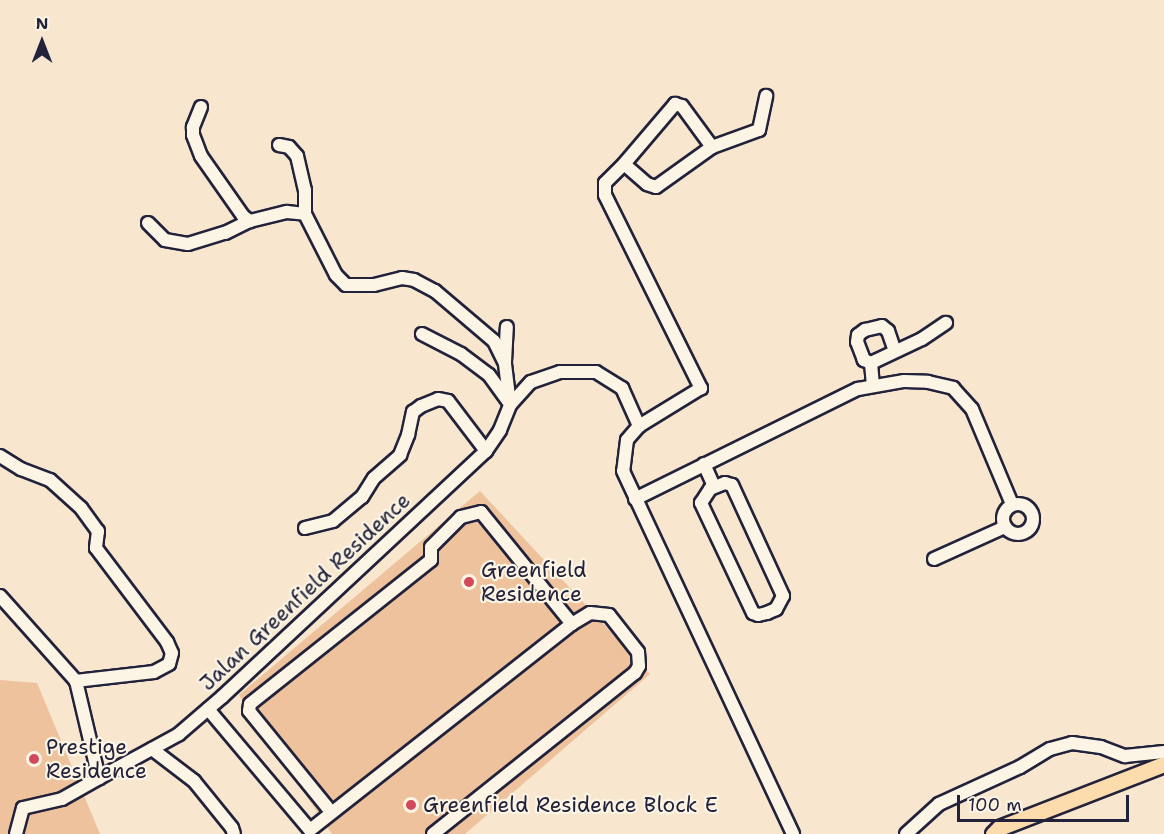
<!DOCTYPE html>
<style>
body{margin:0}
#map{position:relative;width:1164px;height:834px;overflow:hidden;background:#f8e6cf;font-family:"Shantell Sans",sans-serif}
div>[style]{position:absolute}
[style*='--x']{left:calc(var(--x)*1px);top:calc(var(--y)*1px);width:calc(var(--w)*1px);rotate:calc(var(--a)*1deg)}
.building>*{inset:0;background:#edc29c}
.roads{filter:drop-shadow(2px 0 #22223b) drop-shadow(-2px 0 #22223b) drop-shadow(0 2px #22223b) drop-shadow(0 -2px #22223b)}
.minor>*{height:12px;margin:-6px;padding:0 6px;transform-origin:6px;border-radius:6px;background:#fcf5e5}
.minor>.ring{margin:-6px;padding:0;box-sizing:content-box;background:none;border:12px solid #fcf5e5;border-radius:50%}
.major>*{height:15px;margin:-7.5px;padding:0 7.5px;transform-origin:7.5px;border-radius:7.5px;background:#fcdcac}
.dots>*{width:16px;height:16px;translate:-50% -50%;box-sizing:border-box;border:3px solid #fcf5e5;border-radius:50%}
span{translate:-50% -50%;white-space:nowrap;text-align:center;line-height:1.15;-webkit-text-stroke:4.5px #fcf5e5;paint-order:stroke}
.poi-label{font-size:21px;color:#22223b}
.left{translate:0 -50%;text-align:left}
.street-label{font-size:21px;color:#22223b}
.north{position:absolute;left:12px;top:12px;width:60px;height:60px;-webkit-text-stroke:4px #fcf5e5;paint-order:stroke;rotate:0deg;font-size:16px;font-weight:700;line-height:24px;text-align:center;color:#22223b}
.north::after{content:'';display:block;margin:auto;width:21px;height:27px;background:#22223b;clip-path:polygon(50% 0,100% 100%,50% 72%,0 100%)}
.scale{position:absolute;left:957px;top:795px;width:172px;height:27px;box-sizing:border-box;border:3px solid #22223b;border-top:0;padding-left:8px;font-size:18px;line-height:21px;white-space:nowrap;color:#22223b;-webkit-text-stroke:4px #fcf5e5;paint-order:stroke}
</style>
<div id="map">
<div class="building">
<i style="clip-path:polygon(480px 491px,650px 674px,465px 834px,332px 834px,239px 695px)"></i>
<i style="clip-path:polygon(0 680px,37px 683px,100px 834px,0 834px)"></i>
</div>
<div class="roads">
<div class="minor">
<i style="--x:675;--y:104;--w:7;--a:16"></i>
<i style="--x:682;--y:106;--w:51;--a:53.8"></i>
<i style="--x:712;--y:147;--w:69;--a:144.5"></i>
<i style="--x:656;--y:187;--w:9;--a:-162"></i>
<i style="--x:647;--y:184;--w:30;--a:-139"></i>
<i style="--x:624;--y:164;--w:79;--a:-49.6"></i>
<i style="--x:201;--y:107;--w:22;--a:112"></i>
<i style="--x:193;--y:127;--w:8;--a:90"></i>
<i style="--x:193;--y:135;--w:22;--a:69"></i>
<i style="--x:201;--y:156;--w:73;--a:55"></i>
<i style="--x:243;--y:216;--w:9;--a:36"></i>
<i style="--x:250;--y:221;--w:38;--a:-14"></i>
<i style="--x:287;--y:212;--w:18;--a:6"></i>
<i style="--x:279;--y:145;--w:10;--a:11"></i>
<i style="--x:289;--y:147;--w:12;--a:48"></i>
<i style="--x:297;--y:156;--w:35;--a:77"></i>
<i style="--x:305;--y:190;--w:24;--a:90"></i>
<i style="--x:305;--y:214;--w:68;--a:63.1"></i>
<i style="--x:336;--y:275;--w:14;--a:45"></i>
<i style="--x:346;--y:285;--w:28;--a:0"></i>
<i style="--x:374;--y:285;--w:29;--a:-14"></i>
<i style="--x:402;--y:278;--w:12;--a:9"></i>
<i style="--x:414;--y:280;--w:24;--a:28"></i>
<i style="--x:435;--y:291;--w:77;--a:40.3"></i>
<i style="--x:494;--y:341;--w:25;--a:64"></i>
<i style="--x:505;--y:364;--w:41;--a:83"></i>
<i style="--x:712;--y:147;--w:50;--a:-19.9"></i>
<i style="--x:759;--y:130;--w:35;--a:-78"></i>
<i style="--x:624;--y:164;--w:27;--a:135"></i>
<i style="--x:605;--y:183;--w:12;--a:90"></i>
<i style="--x:605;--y:195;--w:216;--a:63.6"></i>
<i style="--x:701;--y:388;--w:73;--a:148.5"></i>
<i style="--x:639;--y:426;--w:18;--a:131"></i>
<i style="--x:627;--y:440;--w:31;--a:97"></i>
<i style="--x:623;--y:471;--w:401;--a:64.9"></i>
<i style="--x:148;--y:223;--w:24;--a:45"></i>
<i style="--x:165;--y:240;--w:23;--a:10"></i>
<i style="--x:188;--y:244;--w:39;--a:-17"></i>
<i style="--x:225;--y:233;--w:28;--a:-26"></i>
<i style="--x:422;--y:334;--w:44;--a:27.1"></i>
<i style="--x:461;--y:354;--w:35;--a:37"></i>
<i style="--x:489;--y:375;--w:32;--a:54"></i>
<i style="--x:505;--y:362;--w:35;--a:-87"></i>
<i style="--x:871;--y:363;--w:8;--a:-157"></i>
<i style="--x:864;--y:360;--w:19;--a:-111"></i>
<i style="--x:857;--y:342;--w:7;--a:-82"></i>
<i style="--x:858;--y:335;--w:9;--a:-36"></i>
<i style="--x:865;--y:330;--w:17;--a:-13"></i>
<i style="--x:882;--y:326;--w:8;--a:40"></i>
<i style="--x:888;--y:331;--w:21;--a:71"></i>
<i style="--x:871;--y:363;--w:56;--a:-25.2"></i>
<i style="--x:922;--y:339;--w:29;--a:-34"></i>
<i style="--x:871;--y:363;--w:23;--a:85"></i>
<i style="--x:0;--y:456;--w:25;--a:32"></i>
<i style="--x:21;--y:469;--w:31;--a:21"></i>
<i style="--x:50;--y:480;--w:42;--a:42.1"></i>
<i style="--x:81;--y:508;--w:29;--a:54"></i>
<i style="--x:98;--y:531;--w:17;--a:97"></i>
<i style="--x:96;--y:548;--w:118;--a:52.9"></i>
<i style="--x:167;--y:642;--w:12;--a:66"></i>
<i style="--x:172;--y:653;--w:11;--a:105"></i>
<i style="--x:169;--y:664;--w:17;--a:152"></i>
<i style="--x:154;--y:672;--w:79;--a:173.4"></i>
<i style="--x:704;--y:464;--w:24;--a:66"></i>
<i style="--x:725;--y:483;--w:7;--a:16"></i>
<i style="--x:732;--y:485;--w:122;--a:65.3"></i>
<i style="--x:783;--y:596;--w:15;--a:118"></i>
<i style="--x:776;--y:609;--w:10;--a:156"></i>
<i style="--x:767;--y:613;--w:9;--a:167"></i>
<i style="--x:758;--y:615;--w:5;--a:-158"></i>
<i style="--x:753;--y:613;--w:122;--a:-115.3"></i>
<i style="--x:701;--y:503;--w:17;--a:-57"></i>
<i style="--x:710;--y:489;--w:16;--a:-22"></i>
<i style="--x:635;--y:499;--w:249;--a:-26.3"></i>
<i style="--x:858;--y:389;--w:47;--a:-9.9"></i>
<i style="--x:904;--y:381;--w:24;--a:2"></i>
<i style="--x:928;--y:382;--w:26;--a:13"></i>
<i style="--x:953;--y:388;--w:28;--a:48"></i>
<i style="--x:972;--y:409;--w:103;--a:67.2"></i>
<i class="ring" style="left:1003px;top:504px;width:18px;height:18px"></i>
<i style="--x:305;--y:528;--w:29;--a:-14"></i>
<i style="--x:333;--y:521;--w:38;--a:-40"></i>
<i style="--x:362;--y:497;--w:22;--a:-58"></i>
<i style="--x:374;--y:478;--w:35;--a:-41"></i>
<i style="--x:400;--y:455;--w:22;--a:-68"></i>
<i style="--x:408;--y:435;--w:24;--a:-78"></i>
<i style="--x:413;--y:412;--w:10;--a:-37"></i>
<i style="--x:421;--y:406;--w:18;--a:-22"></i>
<i style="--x:438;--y:399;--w:10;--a:11"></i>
<i style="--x:448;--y:401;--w:63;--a:52.8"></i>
<i style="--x:934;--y:559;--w:78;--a:-24.3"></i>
<i style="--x:0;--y:596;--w:114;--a:48.2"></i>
<i style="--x:76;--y:681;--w:100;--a:76.7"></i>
<i style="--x:208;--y:709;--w:158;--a:49.9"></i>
<i style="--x:310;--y:830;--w:333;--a:-38.2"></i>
<i style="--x:572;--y:624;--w:144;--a:-129.1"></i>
<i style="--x:481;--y:512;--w:21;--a:166"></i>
<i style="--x:461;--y:517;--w:42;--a:135"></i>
<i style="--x:431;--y:547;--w:13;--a:90"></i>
<i style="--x:431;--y:560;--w:231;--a:141.5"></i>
<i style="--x:250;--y:704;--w:7;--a:98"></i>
<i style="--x:249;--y:711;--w:130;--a:50.9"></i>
<i style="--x:152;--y:749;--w:53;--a:37.3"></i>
<i style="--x:194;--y:781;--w:60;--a:51"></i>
<i style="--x:232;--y:828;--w:6;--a:72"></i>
<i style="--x:16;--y:834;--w:27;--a:-75"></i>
<i style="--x:23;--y:808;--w:40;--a:-13"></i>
<i style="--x:62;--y:799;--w:63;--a:-29.4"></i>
<i style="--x:117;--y:768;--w:71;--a:-28.7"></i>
<i style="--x:179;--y:734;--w:57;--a:-40.7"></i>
<i style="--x:222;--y:697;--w:361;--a:-43"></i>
<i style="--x:486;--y:451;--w:25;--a:-56"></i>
<i style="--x:500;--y:430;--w:27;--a:-68"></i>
<i style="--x:510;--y:405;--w:31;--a:-48"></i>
<i style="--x:531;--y:382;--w:31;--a:-19"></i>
<i style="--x:560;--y:372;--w:36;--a:0"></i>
<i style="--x:596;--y:372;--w:31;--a:32"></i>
<i style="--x:622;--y:388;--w:42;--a:65.9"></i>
<i style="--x:433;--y:834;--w:258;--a:-38.6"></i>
<i style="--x:635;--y:673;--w:8;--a:-60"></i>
<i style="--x:639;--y:666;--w:14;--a:-94"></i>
<i style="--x:638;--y:652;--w:47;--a:-128.1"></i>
<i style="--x:609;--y:615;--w:19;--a:-174"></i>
<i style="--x:590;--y:613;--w:21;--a:149"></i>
<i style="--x:906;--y:834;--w:45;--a:-42.3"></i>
<i style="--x:939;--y:804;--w:89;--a:-24.6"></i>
<i style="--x:1020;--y:767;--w:35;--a:-31"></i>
<i style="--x:1050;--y:749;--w:23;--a:-15"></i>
<i style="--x:1072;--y:743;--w:29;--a:8"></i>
<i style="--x:1101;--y:747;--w:26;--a:21"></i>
<i style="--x:1125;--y:756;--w:39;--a:-6"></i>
</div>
<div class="major">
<i style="--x:993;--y:834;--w:8;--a:-45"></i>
<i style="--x:999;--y:828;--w:177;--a:-21.2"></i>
</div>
</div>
<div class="dots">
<i style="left:469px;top:582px;background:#d1495b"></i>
<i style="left:34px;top:759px;background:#d1495b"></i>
<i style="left:411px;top:805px;background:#d1495b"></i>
</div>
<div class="poi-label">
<span class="left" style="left:481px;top:582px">Greenfield<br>Residence</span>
<span class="left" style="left:46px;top:759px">Prestige<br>Residence</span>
<span class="left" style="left:423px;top:805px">Greenfield Residence Block E</span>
</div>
<div class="street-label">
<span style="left:305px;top:592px;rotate:-43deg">Jalan Greenfield Residence</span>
</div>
<div class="north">N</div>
<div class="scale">100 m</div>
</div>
